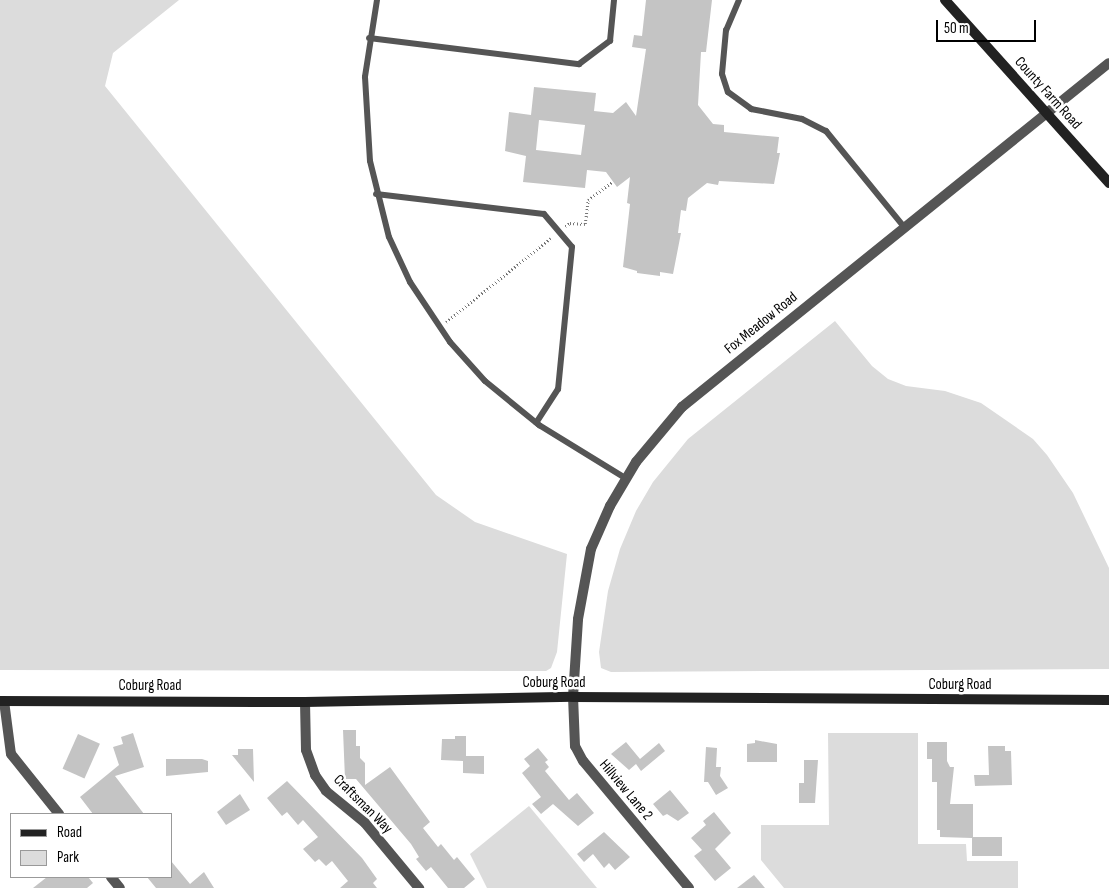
<!DOCTYPE html>
<style>
body{margin:0}
#map{position:relative;width:1109px;height:888px;overflow:hidden;background:#fff;font-family:"Sofia Sans Condensed",sans-serif}
div>[style]{position:absolute}
[style*='--x']{left:calc(var(--x)*1px);top:calc(var(--y)*1px);width:calc(var(--w)*1px);rotate:calc(var(--a)*1deg)}
.green>*{inset:0;background:#dcdcdc}
.building>*{inset:0;background:#c4c4c4;transform-origin:0 0}
.path>*{height:2.5px;margin-top:-1.25px;transform-origin:0;background:repeating-linear-gradient(90deg,#777 0 1px,transparent 0 3.5px)}
.lane>*{height:6px;margin:-3px;padding:0 3px;transform-origin:3px;border-radius:3px;background:#555}
.street>*{height:10px;margin:-5px;padding:0 5px;transform-origin:5px;border-radius:5px;background:#555}
.secondary>*{height:10px;margin:-5px;padding:0 5px;transform-origin:5px;border-radius:5px;background:#222}
span{translate:-50% -50%;white-space:nowrap;text-align:center;line-height:1.15;-webkit-text-stroke:5px #fff;paint-order:stroke}
.street-label{font-size:15px;color:#000}
.legend{position:absolute;left:10px;top:813px;width:162px;height:65px;box-sizing:border-box;background:#fff;border:1px solid #999;margin:0;padding:6px 9px;list-style:none;font-size:15px;color:#000}
.legend li{display:flex;align-items:center;gap:10px;height:25px}
.legend b{width:25px;border:1px solid #999}
.scale{position:absolute;left:936px;top:20px;width:100px;height:22px;box-sizing:border-box;border:2px solid #000;border-top:0;padding-left:6px;font-size:15px;line-height:18px;white-space:nowrap;color:#000;-webkit-text-stroke:4px #fff;paint-order:stroke}
</style>
<div id="map">
<div class="green">
<i style="clip-path:polygon(0 0,179px 0,113px 53px,105px 86px,436px 495px,475px 522px,567px 554px,557px 652px,551px 668px,546px 671px,0 670px)"></i>
<i style="clip-path:polygon(835px 321px,872px 366px,888px 379px,906px 386px,945px 391px,981px 403px,1033px 439px,1047px 455px,1073px 493px,1109px 568px,1109px 669px,611px 672px,601px 668px,599px 652px,608px 591px,620px 549px,636px 511px,653px 482px,688px 439px)"></i>
<i style="clip-path:polygon(828px 733px,918px 733px,918px 844px,966px 844px,967px 861px,1018px 861px,1018px 888px,784px 888px,761px 860px,761px 825px,829px 825px)"></i>
<i style="clip-path:polygon(529px 806px,597px 888px,487px 888px,470px 854px)"></i>
</div>
<div class="building">
<i style="clip-path:polygon(evenodd,646px 0,712px 0,706px 52px,701px 52px,698px 105px,713px 124px,724px 125px,724px 132px,779px 137px,777px 153px,780px 153px,774px 184px,719px 181px,718px 185px,707px 183px,688px 198px,686px 211px,681px 210px,678px 233px,681px 233px,673px 274px,660px 272px,660px 276px,637px 273px,637px 271px,623px 267px,630px 204px,627px 203px,630px 177px,617px 187px,606px 172px,587px 170px,585px 188px,523px 182px,526px 156px,505px 151px,509px 112px,531px 115px,534px 87px,596px 93px,594px 111px,613px 113px,626px 102px,636px 116px,646px 49px,632px 47px,634px 35px,642px 36px,646px 0,539px 120px,585px 125px,581px 155px,536px 150px,539px 120px)"></i>
<i style="clip-path:polygon(343px 730px,356px 730px,356px 746px,360px 746px,360px 758px,365px 763px,365px 785px,390px 767px,430px 822px,423px 828px,438px 847px,441px 844px,454px 860px,457px 857px,475px 879px,464px 888px,448px 888px,431px 867px,426px 871px,416px 859px,419px 857px,411px 844px,356px 779px,345px 779px)"></i>
<i style="clip-path:polygon(133px 733px,144px 767px,115px 776px,144px 814px,93px 814px,80px 797px,119px 765px,113px 747px,123px 744px,121px 737px)"></i>
<i style="left:78px;top:734px;width:24px;height:38px;rotate:24deg"></i>
<i style="clip-path:polygon(455px 736px,466px 736px,466px 756px,484px 756px,484px 774px,463px 773px,463px 761px,441px 760px,442px 739px,455px 739px)"></i>
<i style="clip-path:polygon(755px 740px,777px 744px,777px 762px,747px 762px,747px 744px,755px 743px)"></i>
<i style="clip-path:polygon(626px 742px,640px 759px,659px 743px,665px 751px,641px 771px,636px 764px,629px 770px,611px 754px)"></i>
<i style="clip-path:polygon(927px 742px,947px 742px,947px 761px,950px 767px,954px 767px,950px 804px,973px 804px,973px 837px,1002px 837px,1002px 856px,972px 856px,972px 838px,940px 837px,940px 830px,937px 830px,937px 782px,932px 782px,932px 759px,927px 759px)"></i>
<i style="clip-path:polygon(988px 746px,1005px 746px,1005px 751px,1011px 751px,1012px 785px,975px 786px,974px 775px,989px 775px)"></i>
<i style="clip-path:polygon(706px 747px,717px 748px,716px 767px,721px 767px,720px 776px,728px 788px,716px 795px,708px 782px,704px 782px)"></i>
<i style="clip-path:polygon(538px 748px,548px 760px,545px 762px,549px 767px,545px 771px,569px 800px,577px 793px,594px 813px,578px 826px,553px 804px,541px 814px,532px 804px,541px 797px,522px 773px,530px 766px,524px 759px)"></i>
<i style="clip-path:polygon(238px 749px,253px 749px,254px 782px,232px 755px,238px 755px)"></i>
<i style="clip-path:polygon(166px 759px,202px 759px,208px 761px,208px 772px,166px 776px)"></i>
<i style="clip-path:polygon(804px 760px,818px 760px,815px 803px,799px 803px,799px 783px,804px 783px)"></i>
<i style="clip-path:polygon(287px 781px,362px 858px,377px 879px,373px 883px,377px 888px,340px 888px,348px 881px,332px 861px,326px 866px,319px 859px,315px 862px,303px 849px,318px 837px,303px 820px,298px 825px,287px 812px,282px 816px,267px 798px)"></i>
<i style="clip-path:polygon(670px 790px,689px 813px,678px 821px,667px 814px,663px 816px,653px 804px)"></i>
<i style="clip-path:polygon(240px 794px,250px 810px,226px 825px,217px 812px)"></i>
<i style="clip-path:polygon(714px 812px,731px 833px,715px 849px,731px 868px,715px 881px,694px 856px,702px 850px,691px 838px,706px 825px,703px 821px)"></i>
<i style="clip-path:polygon(604px 832px,630px 857px,615px 870px,609px 863px,604px 868px,593px 854px,584px 862px,577px 854px)"></i>
<i style="clip-path:polygon(171px 861px,190px 884px,204px 872px,214px 888px,156px 888px,147px 877px,171px 877px)"></i>
<i style="clip-path:polygon(754px 875px,765px 888px,737px 888px)"></i>
<i style="clip-path:polygon(47px 877px,88px 877px,93px 883px,87px 888px,33px 888px)"></i>
</div>
<div class="path">
<i style="--x:565;--y:226;--w:6;--a:-31"></i>
<i style="--x:570;--y:223;--w:15;--a:4"></i>
<i style="--x:585;--y:224;--w:24;--a:-83"></i>
<i style="--x:588;--y:200;--w:31;--a:-37"></i>
<i style="--x:446;--y:322;--w:134;--a:-38.7"></i>
</div>
<div class="lane">
<i style="--x:377;--y:0;--w:78;--a:98.9"></i>
<i style="--x:365;--y:77;--w:84;--a:86.6"></i>
<i style="--x:370;--y:161;--w:78;--a:76"></i>
<i style="--x:389;--y:237;--w:50;--a:65"></i>
<i style="--x:410;--y:282;--w:72;--a:56.3"></i>
<i style="--x:450;--y:342;--w:52;--a:48.1"></i>
<i style="--x:485;--y:381;--w:70;--a:39.2"></i>
<i style="--x:539;--y:425;--w:101;--a:31.6"></i>
<i style="--x:739;--y:0;--w:33;--a:113"></i>
<i style="--x:726;--y:30;--w:44;--a:95.2"></i>
<i style="--x:722;--y:74;--w:19;--a:72"></i>
<i style="--x:728;--y:92;--w:29;--a:36"></i>
<i style="--x:751;--y:109;--w:52;--a:11.1"></i>
<i style="--x:802;--y:119;--w:27;--a:27"></i>
<i style="--x:826;--y:131;--w:124;--a:50.9"></i>
<i style="--x:369;--y:38;--w:212;--a:7.1"></i>
<i style="--x:579;--y:64;--w:39;--a:-37"></i>
<i style="--x:610;--y:41;--w:41;--a:-84.4"></i>
<i style="--x:376;--y:194;--w:169;--a:6.8"></i>
<i style="--x:544;--y:214;--w:43;--a:49.7"></i>
<i style="--x:572;--y:247;--w:143;--a:95.6"></i>
<i style="--x:558;--y:389;--w:40;--a:122.9"></i>
</div>
<div class="street">
<i style="--x:4;--y:701;--w:53;--a:82.5"></i>
<i style="--x:11;--y:754;--w:77;--a:51.3"></i>
<i style="--x:305;--y:702;--w:48;--a:88.8"></i>
<i style="--x:306;--y:750;--w:27;--a:70"></i>
<i style="--x:315;--y:775;--w:19;--a:55"></i>
<i style="--x:326;--y:791;--w:50;--a:39.4"></i>
<i style="--x:365;--y:823;--w:85;--a:50.3"></i>
<i style="--x:111;--y:877;--w:14;--a:51"></i>
<i style="--x:689;--y:888;--w:165;--a:-129.8"></i>
<i style="--x:583;--y:761;--w:17;--a:-118"></i>
<i style="--x:575;--y:746;--w:49;--a:-92.3"></i>
<i style="--x:573;--y:697;--w:78;--a:-86.3"></i>
<i style="--x:578;--y:619;--w:71;--a:-79.5"></i>
<i style="--x:591;--y:549;--w:47;--a:-66.2"></i>
<i style="--x:610;--y:506;--w:51;--a:-59.4"></i>
<i style="--x:636;--y:462;--w:72;--a:-50.1"></i>
<i style="--x:682;--y:407;--w:548;--a:-38.86"></i>
</div>
<div class="secondary">
<i style="--x:945;--y:0;--w:246;--a:48.1"></i>
<i style="--x:0;--y:701;--w:305;--a:0.2"></i>
<i style="--x:305;--y:702;--w:268;--a:-1.1"></i>
<i style="--x:573;--y:697;--w:536;--a:0.32"></i>
</div>
<div class="street-label">
<span style="left:1048px;top:93px;rotate:48deg">County Farm Road</span>
<span style="left:761px;top:323px;rotate:-39deg">Fox Meadow Road</span>
<span style="left:554px;top:683px">Coburg Road</span>
<span style="left:960px;top:685px">Coburg Road</span>
<span style="left:150px;top:686px">Coburg Road</span>
<span style="left:626px;top:790px;rotate:50deg">Hillview Lane 2</span>
<span style="left:363px;top:804px;rotate:45deg">Craftsman Way</span>
</div>
<ul class="legend">
<li><b style="height:6px;background:#222"></b>Road</li>
<li><b style="height:14px;background:#dcdcdc"></b>Park</li>
</ul>
<div class="scale">50 m</div>
</div>
